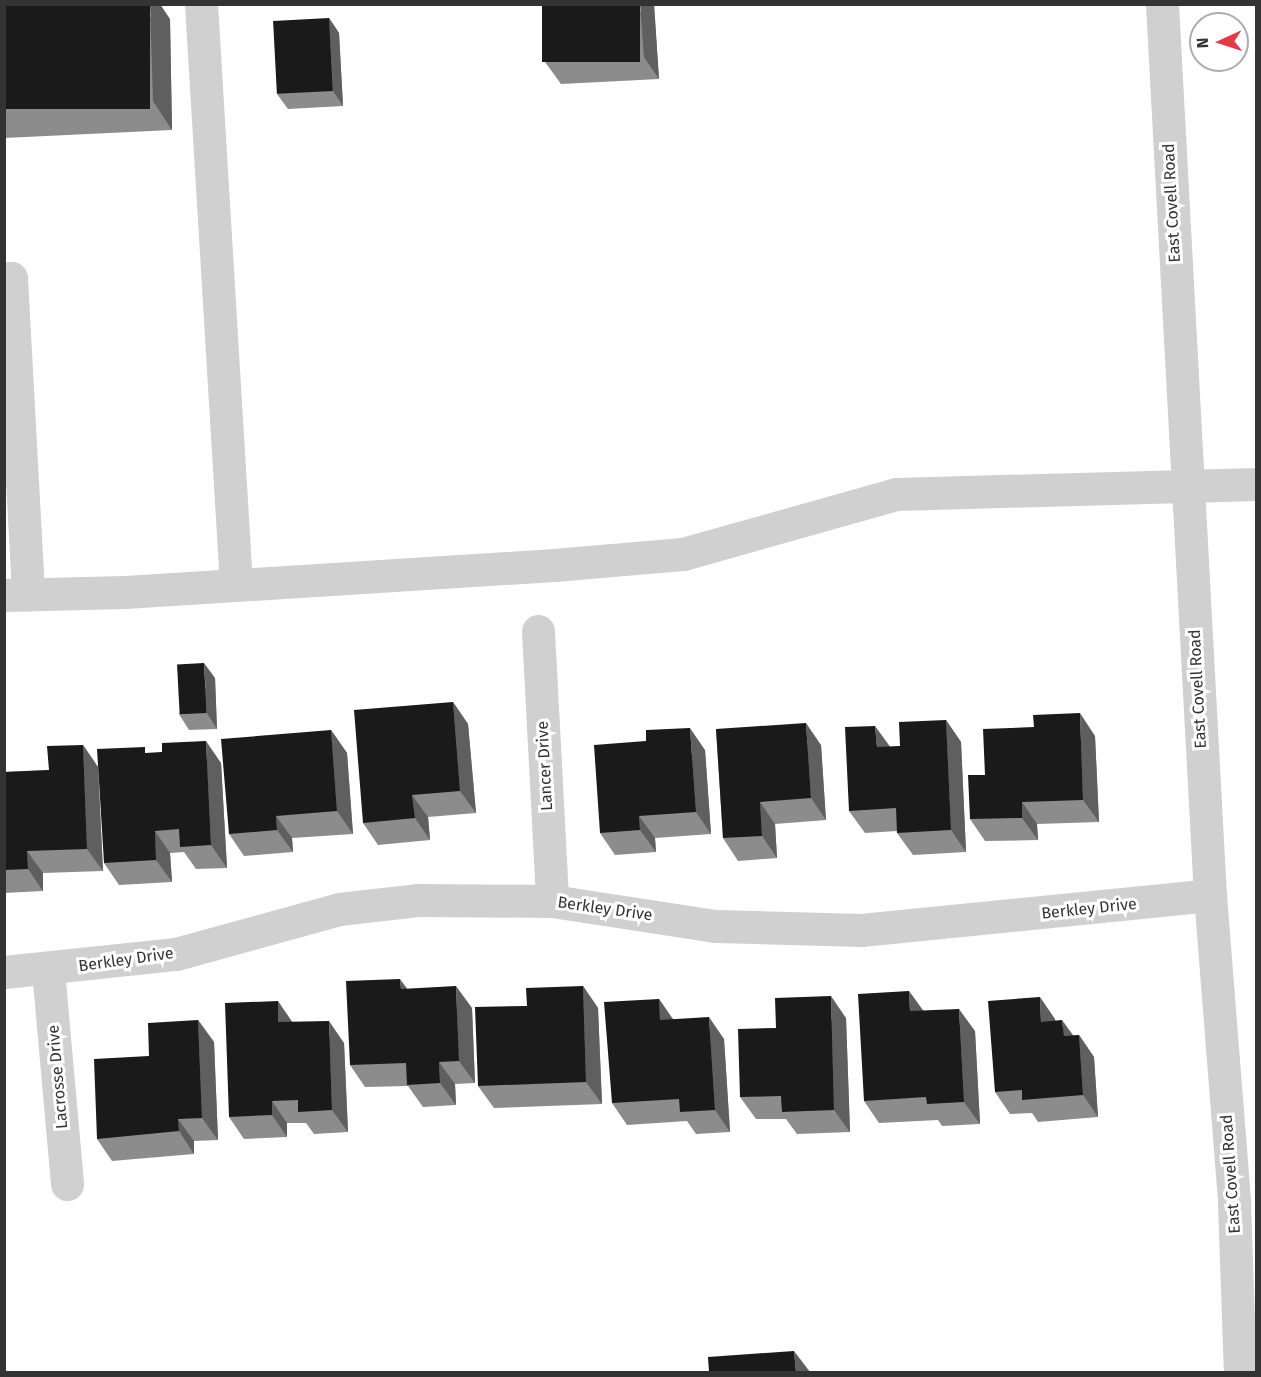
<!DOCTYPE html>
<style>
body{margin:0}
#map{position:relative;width:1261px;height:1377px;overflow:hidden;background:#fff;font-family:"Fira Sans",sans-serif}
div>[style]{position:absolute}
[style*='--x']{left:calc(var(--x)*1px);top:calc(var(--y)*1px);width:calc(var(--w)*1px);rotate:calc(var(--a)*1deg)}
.minor>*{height:33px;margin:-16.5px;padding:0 16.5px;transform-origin:16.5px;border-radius:16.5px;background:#d0d0d0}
.wall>*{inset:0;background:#8c8c8c}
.shaded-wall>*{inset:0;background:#5f5f5f}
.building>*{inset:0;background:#1a1a1a;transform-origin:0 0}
span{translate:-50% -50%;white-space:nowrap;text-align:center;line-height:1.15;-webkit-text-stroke:6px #fff;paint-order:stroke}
.street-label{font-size:16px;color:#333}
.frame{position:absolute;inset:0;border:6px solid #333;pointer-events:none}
.north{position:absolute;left:1189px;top:12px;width:60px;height:60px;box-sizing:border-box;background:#fff;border:2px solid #adadad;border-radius:50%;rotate:267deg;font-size:16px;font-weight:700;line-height:24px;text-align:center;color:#333}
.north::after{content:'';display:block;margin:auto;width:21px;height:27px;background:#e63946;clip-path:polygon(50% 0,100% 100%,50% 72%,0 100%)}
</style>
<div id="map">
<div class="minor">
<i style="--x:201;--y:4;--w:581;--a:86.55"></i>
<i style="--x:1162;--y:4;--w:892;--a:86.92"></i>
<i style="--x:1210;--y:895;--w:309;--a:85.5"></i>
<i style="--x:1234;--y:1203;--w:169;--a:88"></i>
<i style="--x:4;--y:279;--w:7;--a:-8"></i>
<i style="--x:11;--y:278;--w:317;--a:86.9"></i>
<i style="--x:4;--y:595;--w:121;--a:-1.4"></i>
<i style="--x:125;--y:592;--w:430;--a:-3.6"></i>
<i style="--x:554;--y:565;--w:129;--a:-4.9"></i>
<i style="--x:683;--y:554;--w:221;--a:-15.7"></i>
<i style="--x:896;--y:494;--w:360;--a:-1.6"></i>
<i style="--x:538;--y:631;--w:270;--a:87"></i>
<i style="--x:48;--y:970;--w:215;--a:84.9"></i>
<i style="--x:4;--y:972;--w:173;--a:-6"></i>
<i style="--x:176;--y:954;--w:169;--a:-15.4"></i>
<i style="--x:339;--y:909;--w:81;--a:-6.4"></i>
<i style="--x:419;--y:900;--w:133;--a:0.4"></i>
<i style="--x:552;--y:901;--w:165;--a:8.7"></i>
<i style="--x:715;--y:926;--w:146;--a:1.6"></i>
<i style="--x:861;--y:930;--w:351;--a:-5.7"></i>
</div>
<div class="wall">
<i style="clip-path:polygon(4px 4px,170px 19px,172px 130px,4px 138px)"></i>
<i style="clip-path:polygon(654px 4px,659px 79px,561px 84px,545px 62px)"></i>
<i style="clip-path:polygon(329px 18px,339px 33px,343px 106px,288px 109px,277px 94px)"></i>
<i style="clip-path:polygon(215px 678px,217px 729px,189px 730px,179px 714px)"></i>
<i style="clip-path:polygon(453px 702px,468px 724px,476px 813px,428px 817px,430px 840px,378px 845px,363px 823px)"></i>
<i style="clip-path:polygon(946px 720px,961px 742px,966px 852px,913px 855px,897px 833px,897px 831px,865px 833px,849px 811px,890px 747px,900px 746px)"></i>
<i style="clip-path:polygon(716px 729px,821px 745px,826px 820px,775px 824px,777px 858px,738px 861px,723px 838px)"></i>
<i style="clip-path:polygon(331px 730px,347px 753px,353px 834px,292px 838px,293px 852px,244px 856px,229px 834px)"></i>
<i style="clip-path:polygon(1095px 736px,1099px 822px,1037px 824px,1038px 840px,985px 841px,970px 819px,985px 775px)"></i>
<i style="clip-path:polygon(83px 745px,98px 767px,103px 871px,43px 873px,43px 891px,4px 893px,4px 772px,49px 770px)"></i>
<i style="clip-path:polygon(705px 750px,711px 834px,655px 838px,656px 852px,615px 855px,600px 833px)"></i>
<i style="clip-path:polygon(149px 753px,221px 763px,227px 868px,196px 869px,184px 852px,170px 853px,172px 882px,119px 885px,104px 863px)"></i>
<i style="clip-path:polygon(583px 986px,598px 1008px,602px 1104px,494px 1108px,478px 1086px,527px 1006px)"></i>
<i style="clip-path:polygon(659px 999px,673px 1019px,724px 1039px,730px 1132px,696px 1134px,687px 1121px,627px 1125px,612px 1103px)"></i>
<i style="clip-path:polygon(472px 1008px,475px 1083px,455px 1084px,456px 1105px,423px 1107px,408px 1086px,365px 1087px,350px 1065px)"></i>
<i style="clip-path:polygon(923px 1011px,975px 1031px,980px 1124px,942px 1126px,938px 1120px,879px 1123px,864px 1101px)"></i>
<i style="clip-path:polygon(846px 1018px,850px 1132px,797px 1134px,786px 1119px,756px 1119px,740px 1097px,776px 1028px)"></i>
<i style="clip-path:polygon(1055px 1019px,1055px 1020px,1073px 1036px,1079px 1035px,1094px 1057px,1098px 1117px,1038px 1122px,1032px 1113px,1010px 1114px,995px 1092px)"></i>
<i style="clip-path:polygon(198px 1020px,214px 1042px,218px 1140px,194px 1141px,194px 1154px,112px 1161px,97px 1139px,149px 1056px)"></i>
<i style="clip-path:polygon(292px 1022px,344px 1043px,348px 1132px,314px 1134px,306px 1123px,287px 1123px,287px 1137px,244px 1139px,229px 1117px)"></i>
</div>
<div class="shaded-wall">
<i style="clip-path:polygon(150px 4px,160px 4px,170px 19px,172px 130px,153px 101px)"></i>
<i style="clip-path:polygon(640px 4px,654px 4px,659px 79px,644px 57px)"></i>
<i style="clip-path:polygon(329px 18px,339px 33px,343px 106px,333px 91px)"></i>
<i style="clip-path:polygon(204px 663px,215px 678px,217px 729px,207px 713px)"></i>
<i style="clip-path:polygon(453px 702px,468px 724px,476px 813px,460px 791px)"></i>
<i style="clip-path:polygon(1080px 713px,1095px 736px,1099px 822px,1083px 800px)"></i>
<i style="clip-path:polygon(946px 720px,961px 742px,966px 852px,951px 830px)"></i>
<i style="clip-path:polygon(806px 723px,821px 745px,826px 820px,811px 798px)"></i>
<i style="clip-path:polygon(875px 726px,891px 748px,877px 747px)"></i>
<i style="clip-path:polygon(690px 728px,705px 750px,711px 834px,696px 812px)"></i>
<i style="clip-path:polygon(331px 730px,347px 753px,353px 834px,337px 811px)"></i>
<i style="clip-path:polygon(206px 741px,221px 763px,227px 868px,211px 845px)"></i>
<i style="clip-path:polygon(83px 745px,98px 767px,103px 871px,87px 849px)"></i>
<i style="clip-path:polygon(412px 795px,428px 817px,430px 840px,415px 818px)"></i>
<i style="clip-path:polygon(760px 802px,775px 824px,777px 858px,762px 836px)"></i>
<i style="clip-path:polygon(1022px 802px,1037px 824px,1038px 840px,1022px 818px)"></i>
<i style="clip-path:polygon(276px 816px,292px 838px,293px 852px,277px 830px)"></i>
<i style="clip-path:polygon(639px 816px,655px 838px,656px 852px,640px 830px)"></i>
<i style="clip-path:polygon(155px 831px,170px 853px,172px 882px,156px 860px)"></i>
<i style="clip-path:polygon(27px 851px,43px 873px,43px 891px,28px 869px)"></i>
<i style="clip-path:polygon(400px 979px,416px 1001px,401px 989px)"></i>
<i style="clip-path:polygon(456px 986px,472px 1008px,475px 1083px,459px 1061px)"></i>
<i style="clip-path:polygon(583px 986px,598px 1008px,602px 1104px,586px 1082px)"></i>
<i style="clip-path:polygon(909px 991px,925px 1013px,910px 1011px)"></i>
<i style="clip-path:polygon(831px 996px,846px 1018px,850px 1132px,834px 1110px)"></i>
<i style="clip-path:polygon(1040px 997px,1055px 1019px,1057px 1044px,1041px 1022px)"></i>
<i style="clip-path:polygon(659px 999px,674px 1021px,660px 1020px)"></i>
<i style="clip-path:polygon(278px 1001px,293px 1023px,278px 1022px)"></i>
<i style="clip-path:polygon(959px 1009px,975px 1031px,980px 1124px,964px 1102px)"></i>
<i style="clip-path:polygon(709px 1017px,724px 1039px,730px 1132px,715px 1110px)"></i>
<i style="clip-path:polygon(198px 1020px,214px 1042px,218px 1140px,202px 1118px)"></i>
<i style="clip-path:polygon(1062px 1020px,1078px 1042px,1064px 1036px)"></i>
<i style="clip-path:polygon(329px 1021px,344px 1043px,348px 1132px,332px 1110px)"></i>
<i style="clip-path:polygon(1079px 1035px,1094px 1057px,1098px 1117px,1083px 1095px)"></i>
<i style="clip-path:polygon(439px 1062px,455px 1084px,456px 1105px,440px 1083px)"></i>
<i style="clip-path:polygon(272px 1101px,287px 1123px,287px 1137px,272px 1115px)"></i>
<i style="clip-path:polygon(178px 1119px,194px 1141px,194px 1154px,179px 1131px)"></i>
<i style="clip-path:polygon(794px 1351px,810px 1372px,796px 1372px)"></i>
</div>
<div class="building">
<i style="left:4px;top:4px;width:146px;height:105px"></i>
<i style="left:542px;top:4px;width:98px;height:58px"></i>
<i style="left:329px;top:18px;width:73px;height:56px;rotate:87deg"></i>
<i style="left:204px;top:663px;width:50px;height:27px;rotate:87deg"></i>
<i style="clip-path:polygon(453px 702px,460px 791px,412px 795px,415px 818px,363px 823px,354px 710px)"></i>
<i style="clip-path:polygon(1080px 713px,1083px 800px,1022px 802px,1022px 818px,970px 819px,968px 775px,985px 775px,983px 729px,1034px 727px,1033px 715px)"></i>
<i style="clip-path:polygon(946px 720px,951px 830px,897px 833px,896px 808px,849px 811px,845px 727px,875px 726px,877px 747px,900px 746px,899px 722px)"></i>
<i style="clip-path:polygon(806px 723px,811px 798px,760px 802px,762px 836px,723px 838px,716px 729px)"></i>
<i style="clip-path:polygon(690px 728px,696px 812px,639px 816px,640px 830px,600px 833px,594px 745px,646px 741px,646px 730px)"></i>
<i style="clip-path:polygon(331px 730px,337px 811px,276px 816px,277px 830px,229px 834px,221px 739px)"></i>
<i style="clip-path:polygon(206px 741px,211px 845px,180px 847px,179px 829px,155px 831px,156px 860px,104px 863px,97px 749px,145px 747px,145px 753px,162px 752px,162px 743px)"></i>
<i style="clip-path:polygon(83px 745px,87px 849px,27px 851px,28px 869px,4px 870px,4px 772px,49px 770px,47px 746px)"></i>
<i style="clip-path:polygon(400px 979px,401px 989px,456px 986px,459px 1061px,439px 1062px,440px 1083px,407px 1085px,406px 1063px,350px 1065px,346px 981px)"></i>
<i style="clip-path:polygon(583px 986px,586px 1082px,478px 1086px,475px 1007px,527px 1006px,526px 988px)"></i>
<i style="clip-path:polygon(909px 991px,910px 1011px,959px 1009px,964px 1102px,927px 1104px,926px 1097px,864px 1101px,858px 994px)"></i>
<i style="clip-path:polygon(831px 996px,834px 1110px,782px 1112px,781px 1096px,740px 1097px,738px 1029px,776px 1028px,775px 998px)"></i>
<i style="clip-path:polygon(1040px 997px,1041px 1022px,1062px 1020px,1064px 1036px,1079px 1035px,1083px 1095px,1022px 1100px,1022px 1090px,995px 1092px,988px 1001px)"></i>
<i style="clip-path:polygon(659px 999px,660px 1020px,709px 1017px,715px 1110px,680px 1112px,679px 1099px,612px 1103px,604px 1002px)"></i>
<i style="clip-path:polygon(278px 1001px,278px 1022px,329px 1021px,332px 1110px,298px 1112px,298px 1100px,272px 1101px,272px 1115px,229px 1117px,225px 1003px)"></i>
<i style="clip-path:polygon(198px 1020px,202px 1118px,178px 1119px,179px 1131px,97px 1139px,94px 1059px,149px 1056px,148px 1023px)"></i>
<i style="clip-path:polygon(794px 1351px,796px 1372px,709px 1372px,708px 1357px)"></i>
</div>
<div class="street-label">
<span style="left:1172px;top:203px;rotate:-93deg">East Covell Road</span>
<span style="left:1198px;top:689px;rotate:-93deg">East Covell Road</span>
<span style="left:545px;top:766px;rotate:-93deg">Lancer Drive</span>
<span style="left:605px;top:909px;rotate:8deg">Berkley Drive</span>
<span style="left:1089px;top:909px;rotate:-6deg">Berkley Drive</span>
<span style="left:126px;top:960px;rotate:-8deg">Berkley Drive</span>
<span style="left:58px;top:1077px;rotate:-95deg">Lacrosse Drive</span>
<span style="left:1231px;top:1174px;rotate:-94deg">East Covell Road</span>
</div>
<div class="frame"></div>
<div class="north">N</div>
</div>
